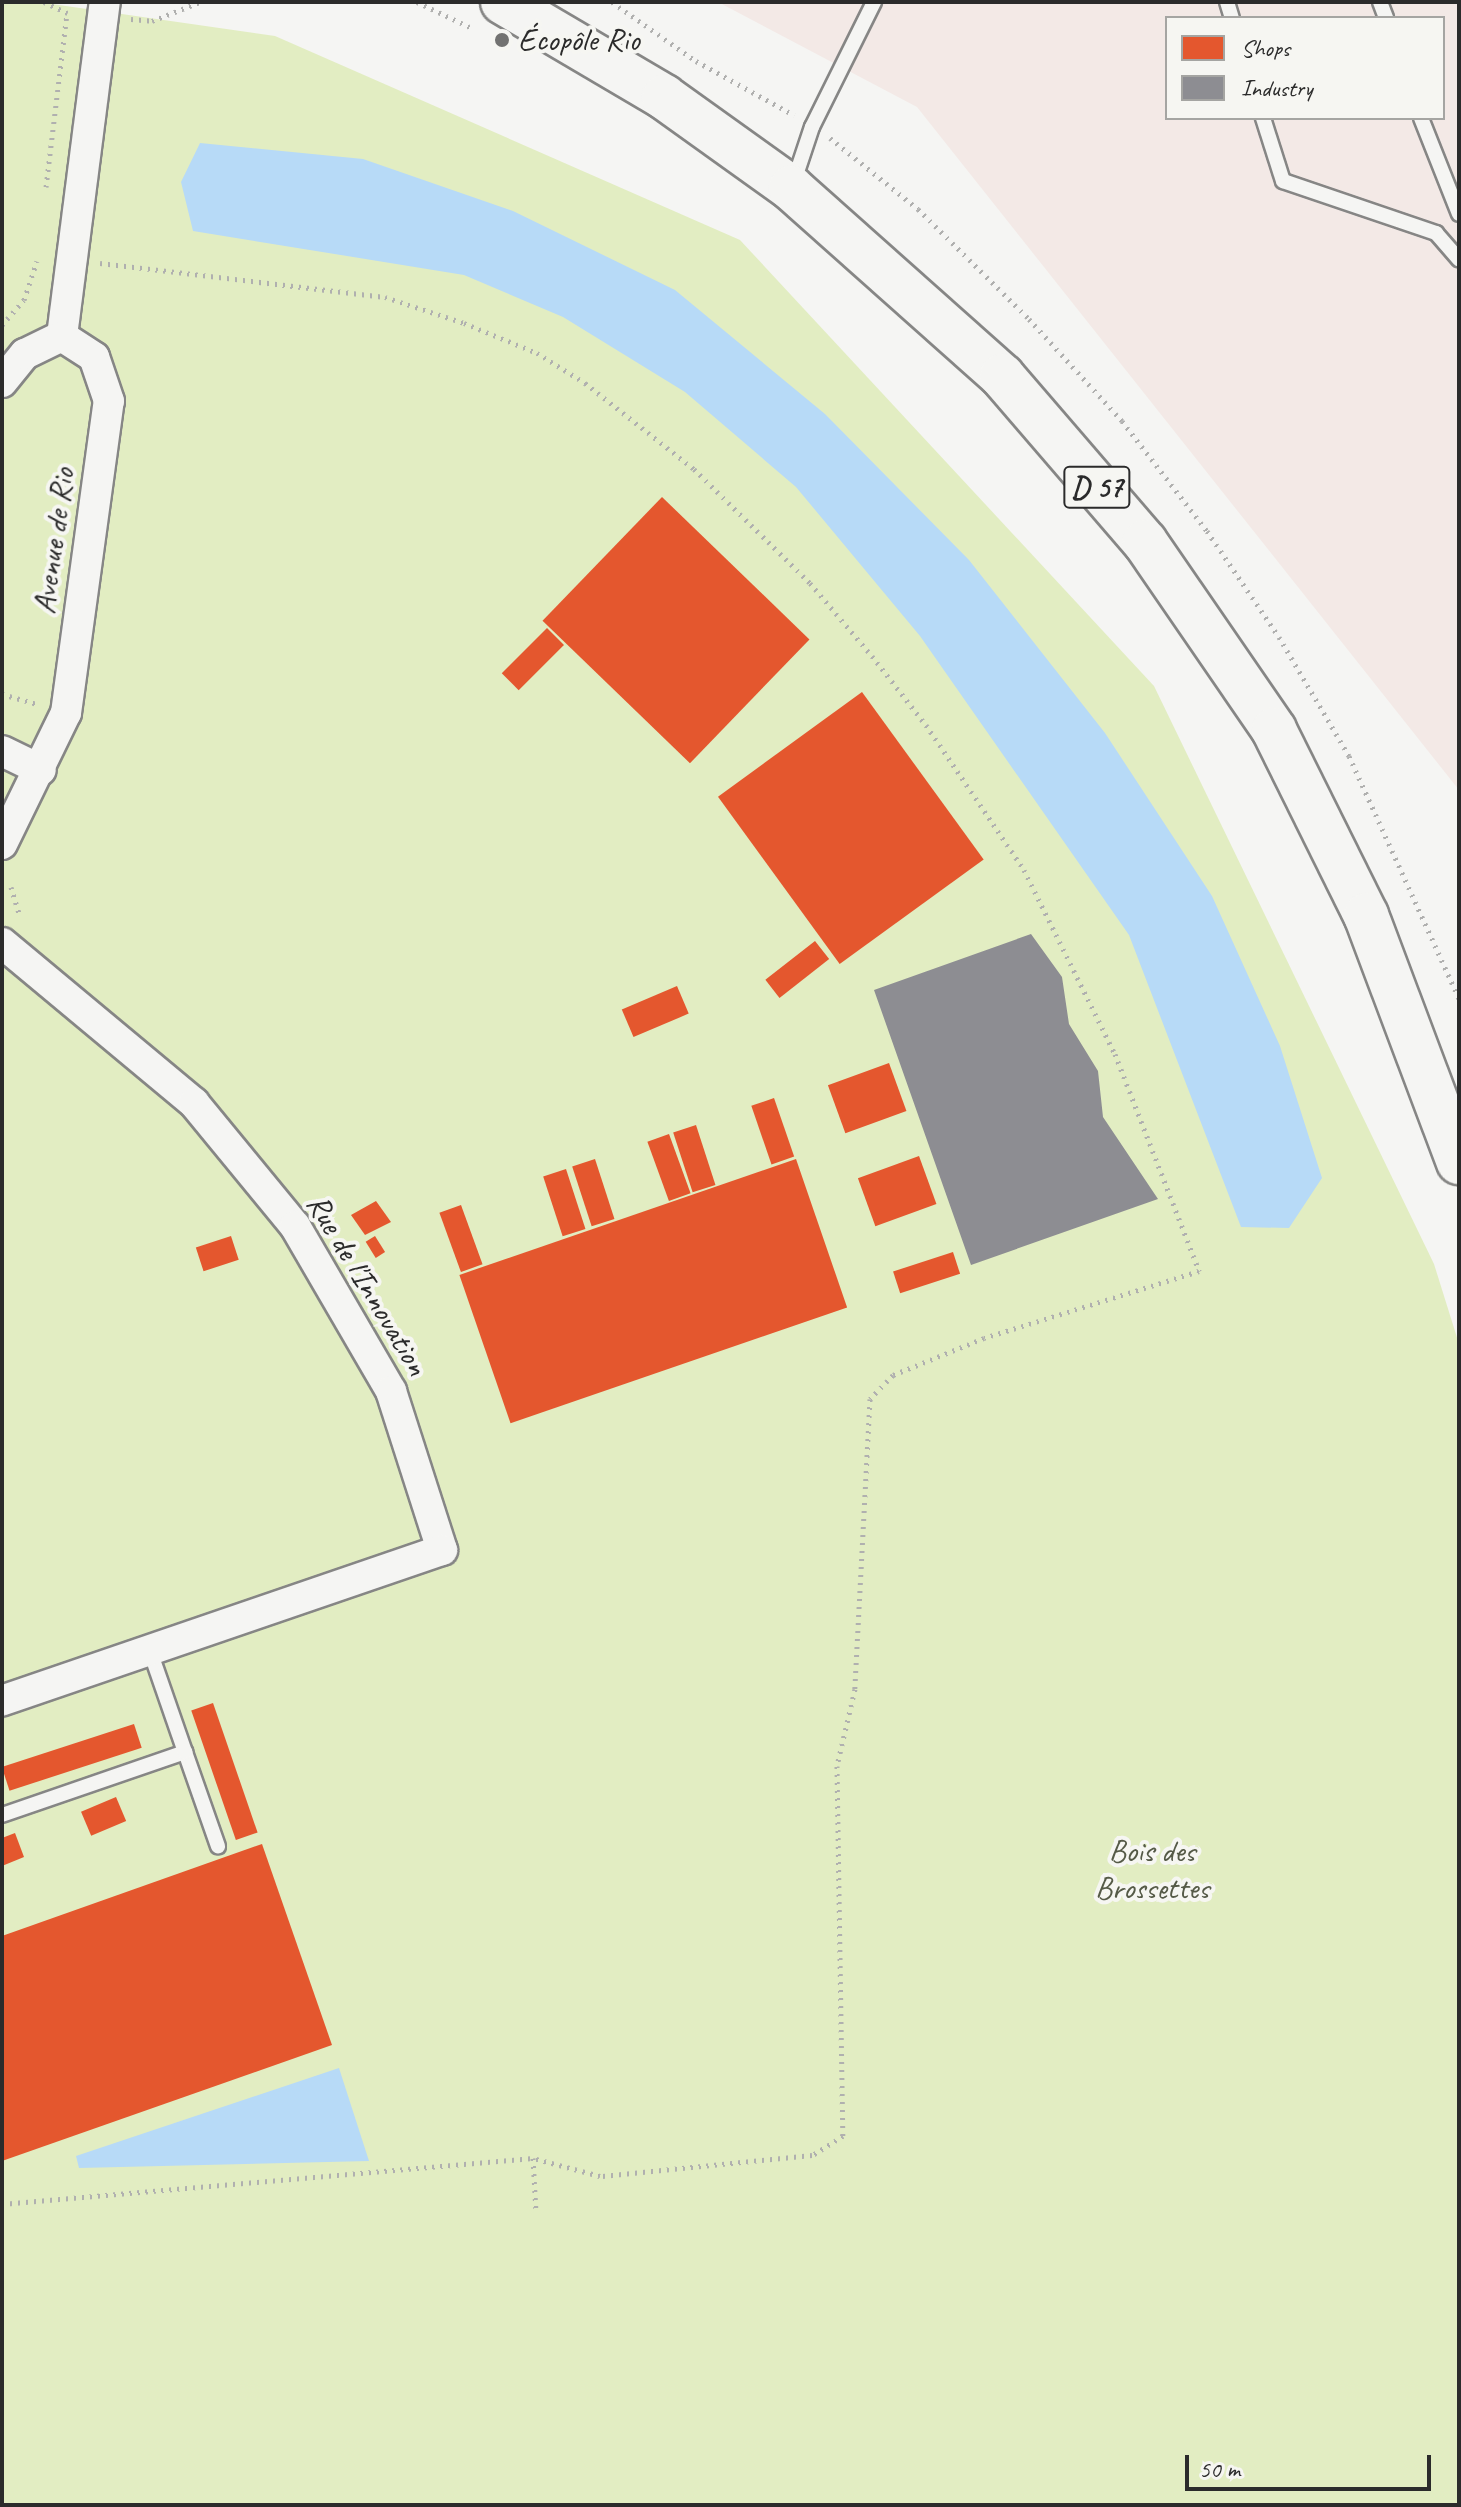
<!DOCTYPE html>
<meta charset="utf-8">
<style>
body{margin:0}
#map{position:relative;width:1461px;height:2507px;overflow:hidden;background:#f5f5f3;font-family:Caveat,sans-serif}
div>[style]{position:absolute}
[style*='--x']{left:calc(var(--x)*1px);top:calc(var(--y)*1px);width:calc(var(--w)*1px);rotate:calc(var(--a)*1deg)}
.built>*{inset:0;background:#f3e9e6}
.green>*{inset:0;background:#e2edc2}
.water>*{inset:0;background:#b7daf7}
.shops>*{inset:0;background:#e4572e;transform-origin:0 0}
.industry>*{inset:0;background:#8d8d92}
.path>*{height:5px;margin-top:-2.5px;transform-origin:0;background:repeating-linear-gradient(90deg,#b0b0af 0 2px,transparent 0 8px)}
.roads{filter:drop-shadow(2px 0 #868685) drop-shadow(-2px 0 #868685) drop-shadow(0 2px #868685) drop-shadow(0 -2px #868685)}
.lane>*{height:14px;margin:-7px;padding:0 7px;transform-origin:7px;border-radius:7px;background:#f5f5f3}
.street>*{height:30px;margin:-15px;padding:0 15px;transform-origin:15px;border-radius:15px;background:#f5f5f3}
.primary>*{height:44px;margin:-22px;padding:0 22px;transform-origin:22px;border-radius:22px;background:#f5f5f3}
.dots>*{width:22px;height:22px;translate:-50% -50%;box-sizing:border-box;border:4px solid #f6f6f2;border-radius:50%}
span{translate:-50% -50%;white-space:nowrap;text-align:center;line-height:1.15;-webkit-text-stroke:8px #f6f6f2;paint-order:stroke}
.shield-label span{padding:2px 6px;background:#f6f6f2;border:2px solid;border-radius:6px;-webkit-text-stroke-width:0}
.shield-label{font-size:30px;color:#2b2b2b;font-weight:700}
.poi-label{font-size:32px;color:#2b2b2b}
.left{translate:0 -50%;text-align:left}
.street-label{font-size:32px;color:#2b2b2b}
.park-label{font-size:32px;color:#555a47}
.frame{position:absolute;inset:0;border:4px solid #2b2b2b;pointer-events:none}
.legend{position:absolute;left:1165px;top:16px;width:280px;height:104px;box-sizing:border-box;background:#f6f6f2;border:2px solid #a5a5a2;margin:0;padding:10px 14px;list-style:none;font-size:24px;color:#2b2b2b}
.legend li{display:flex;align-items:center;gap:16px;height:40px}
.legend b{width:40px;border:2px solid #a5a5a2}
.scale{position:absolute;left:1185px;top:2455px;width:246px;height:36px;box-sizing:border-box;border:4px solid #2b2b2b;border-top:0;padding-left:10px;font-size:24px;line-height:28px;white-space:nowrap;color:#2b2b2b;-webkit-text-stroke:6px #f6f6f2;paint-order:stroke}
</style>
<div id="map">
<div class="built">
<i style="clip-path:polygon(evenodd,718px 2px,1459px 2px,1459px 790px,917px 107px,718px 2px,1167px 18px,1443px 18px,1443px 118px,1167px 118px,1167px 18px)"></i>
</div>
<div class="green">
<i style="clip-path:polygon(2px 2px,38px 2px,275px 36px,740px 240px,1154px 686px,1434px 1264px,1459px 1344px,1459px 2505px,2px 2505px)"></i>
</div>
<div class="water">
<i style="clip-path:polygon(200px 143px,363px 159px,513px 211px,675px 290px,825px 414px,969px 560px,1105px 733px,1212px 896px,1280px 1046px,1322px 1178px,1289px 1228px,1241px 1227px,1129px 935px,920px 636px,796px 487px,685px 392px,563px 317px,464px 275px,193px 231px,181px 182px)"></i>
<i style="clip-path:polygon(339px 2068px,369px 2161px,79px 2168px,76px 2156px)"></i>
</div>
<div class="shops">
<i style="left:662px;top:497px;width:205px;height:172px;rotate:44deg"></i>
<i style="left:547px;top:628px;width:24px;height:64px;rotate:45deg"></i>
<i style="left:862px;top:692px;width:207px;height:178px;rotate:54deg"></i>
<i style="left:815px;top:941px;width:23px;height:63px;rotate:52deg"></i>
<i style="left:677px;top:986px;width:30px;height:60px;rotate:67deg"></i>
<i style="left:889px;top:1063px;width:51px;height:65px;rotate:70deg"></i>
<i style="left:774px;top:1098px;width:62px;height:24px;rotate:71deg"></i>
<i style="left:696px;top:1125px;width:63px;height:24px;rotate:72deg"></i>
<i style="left:669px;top:1134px;width:63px;height:23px;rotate:70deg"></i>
<i style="left:919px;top:1156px;width:51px;height:65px;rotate:70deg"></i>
<i style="left:595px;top:1159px;width:63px;height:24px;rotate:72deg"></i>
<i style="left:796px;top:1159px;width:157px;height:356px;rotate:71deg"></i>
<i style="left:566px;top:1169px;width:63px;height:24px;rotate:72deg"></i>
<i style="clip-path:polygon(376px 1201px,391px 1222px,365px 1235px,351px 1215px)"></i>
<i style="left:461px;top:1205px;width:63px;height:23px;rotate:70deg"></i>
<i style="left:231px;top:1236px;width:25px;height:37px;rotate:72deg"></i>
<i style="left:375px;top:1236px;width:19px;height:11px;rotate:58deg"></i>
<i style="left:953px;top:1252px;width:23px;height:63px;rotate:72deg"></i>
<i style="left:213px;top:1703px;width:137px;height:23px;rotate:71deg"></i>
<i style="left:134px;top:1724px;width:25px;height:139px;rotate:72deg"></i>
<i style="left:116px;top:1797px;width:26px;height:38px;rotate:67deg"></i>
<i style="clip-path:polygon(15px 1833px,24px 1857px,2px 1866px,2px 1838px)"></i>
<i style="clip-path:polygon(262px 1844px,332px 2045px,2px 2161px,2px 1936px)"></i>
</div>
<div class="industry">
<i style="clip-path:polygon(1031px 934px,1062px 977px,1069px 1024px,1098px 1071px,1103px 1117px,1158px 1199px,971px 1265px,874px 990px)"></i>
</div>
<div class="path">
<i style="--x:44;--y:2;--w:26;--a:25"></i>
<i style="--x:417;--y:2;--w:63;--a:25.3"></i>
<i style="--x:612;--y:2;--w:103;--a:35.1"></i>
<i style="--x:696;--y:61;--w:112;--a:28.9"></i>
<i style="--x:131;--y:19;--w:21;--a:5"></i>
<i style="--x:152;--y:21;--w:52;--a:-21.6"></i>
<i style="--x:830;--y:138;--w:113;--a:38.9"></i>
<i style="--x:918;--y:209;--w:156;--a:44.7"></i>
<i style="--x:1029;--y:319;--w:138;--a:47.6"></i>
<i style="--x:1122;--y:421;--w:139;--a:52.3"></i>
<i style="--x:1207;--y:531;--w:128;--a:55.8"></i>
<i style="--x:1279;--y:637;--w:138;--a:59.5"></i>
<i style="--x:1349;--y:756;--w:267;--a:65.6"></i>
<i style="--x:46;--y:187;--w:175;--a:-83.1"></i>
<i style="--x:100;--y:263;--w:287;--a:6.8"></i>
<i style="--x:385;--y:297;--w:83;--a:18.2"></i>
<i style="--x:464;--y:323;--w:79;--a:22.3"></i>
<i style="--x:537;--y:353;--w:57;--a:32"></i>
<i style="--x:585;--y:383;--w:139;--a:38.3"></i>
<i style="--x:694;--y:469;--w:163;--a:44.5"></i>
<i style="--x:810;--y:583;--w:96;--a:49.7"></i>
<i style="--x:872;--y:656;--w:88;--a:52"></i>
<i style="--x:926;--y:725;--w:175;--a:55.9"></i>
<i style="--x:1024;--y:870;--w:205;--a:63.7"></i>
<i style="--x:1115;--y:1054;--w:233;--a:68.8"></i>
<i style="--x:1199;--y:1271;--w:225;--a:162.7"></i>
<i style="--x:984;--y:1338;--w:98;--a:157.9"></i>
<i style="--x:893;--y:1375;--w:33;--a:134"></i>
<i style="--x:870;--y:1399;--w:290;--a:93"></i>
<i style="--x:855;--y:1689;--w:79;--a:103.2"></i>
<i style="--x:837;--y:1766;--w:370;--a:89.1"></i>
<i style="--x:843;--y:2136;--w:36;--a:148"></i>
<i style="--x:812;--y:2155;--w:213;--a:174.3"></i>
<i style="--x:600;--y:2176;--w:69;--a:-165"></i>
<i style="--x:2;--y:325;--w:33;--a:-49"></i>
<i style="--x:24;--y:300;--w:41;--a:-71.6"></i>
<i style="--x:2;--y:694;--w:35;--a:16"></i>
<i style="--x:11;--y:887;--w:30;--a:73"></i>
<i style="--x:2;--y:2204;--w:533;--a:-4.95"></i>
<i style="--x:533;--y:2158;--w:53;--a:86.8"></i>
</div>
<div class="roads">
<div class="lane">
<i style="--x:1227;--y:2;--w:17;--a:73"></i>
<i style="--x:1380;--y:2;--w:17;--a:69"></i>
<i style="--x:1263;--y:118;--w:66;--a:72.4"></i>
<i style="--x:1283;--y:181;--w:162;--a:18.8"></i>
<i style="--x:1436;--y:233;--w:35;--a:49"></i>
<i style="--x:1421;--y:118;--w:103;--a:68.4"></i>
<i style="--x:793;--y:184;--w:60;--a:-71.6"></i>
<i style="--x:812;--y:127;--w:140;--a:-63.6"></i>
<i style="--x:185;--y:1752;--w:100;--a:70.7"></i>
<i style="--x:2;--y:1815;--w:194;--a:-19"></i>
<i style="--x:185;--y:1752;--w:107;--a:-109.1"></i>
</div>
<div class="street">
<i style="--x:62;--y:336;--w:337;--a:-82.7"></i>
<i style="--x:2;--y:382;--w:36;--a:-51"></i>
<i style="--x:25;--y:354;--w:41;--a:-25.9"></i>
<i style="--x:2;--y:751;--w:43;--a:26"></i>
<i style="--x:2;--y:844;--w:146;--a:-64"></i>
<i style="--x:66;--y:713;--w:315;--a:-82.2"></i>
<i style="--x:109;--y:401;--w:46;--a:-108.8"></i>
<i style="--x:94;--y:357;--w:38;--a:-147"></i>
<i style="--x:2;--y:943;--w:250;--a:39.8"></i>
<i style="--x:194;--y:1103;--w:159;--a:50.6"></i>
<i style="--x:295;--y:1226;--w:191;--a:59.8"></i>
<i style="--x:391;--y:1391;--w:167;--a:72.2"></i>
<i style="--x:442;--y:1550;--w:465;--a:161.1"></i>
</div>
<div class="primary">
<i style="--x:503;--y:2;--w:187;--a:30.5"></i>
<i style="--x:664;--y:97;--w:156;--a:35.6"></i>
<i style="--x:791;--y:188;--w:283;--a:41.7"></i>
<i style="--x:1002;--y:376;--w:219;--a:49.3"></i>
<i style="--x:1145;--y:542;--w:228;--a:55.5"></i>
<i style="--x:1274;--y:730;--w:207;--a:63.6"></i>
<i style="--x:1366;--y:915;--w:264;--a:69.4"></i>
</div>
</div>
<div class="dots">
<i style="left:502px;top:40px;background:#727271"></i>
</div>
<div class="shield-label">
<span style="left:1097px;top:487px">D 57</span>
</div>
<div class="poi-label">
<span class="left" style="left:518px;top:40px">Écopôle Rio</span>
</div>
<div class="street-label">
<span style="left:54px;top:541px;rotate:-82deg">Avenue de Rio</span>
<span style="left:367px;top:1285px;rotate:59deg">Rue de l'Innovation</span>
</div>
<div class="park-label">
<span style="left:1152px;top:1870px">Bois des<br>Brossettes</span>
</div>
<div class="frame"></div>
<ul class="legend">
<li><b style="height:22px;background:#e4572e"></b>Shops</li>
<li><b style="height:22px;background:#8d8d92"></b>Industry</li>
</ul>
<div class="scale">50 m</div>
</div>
